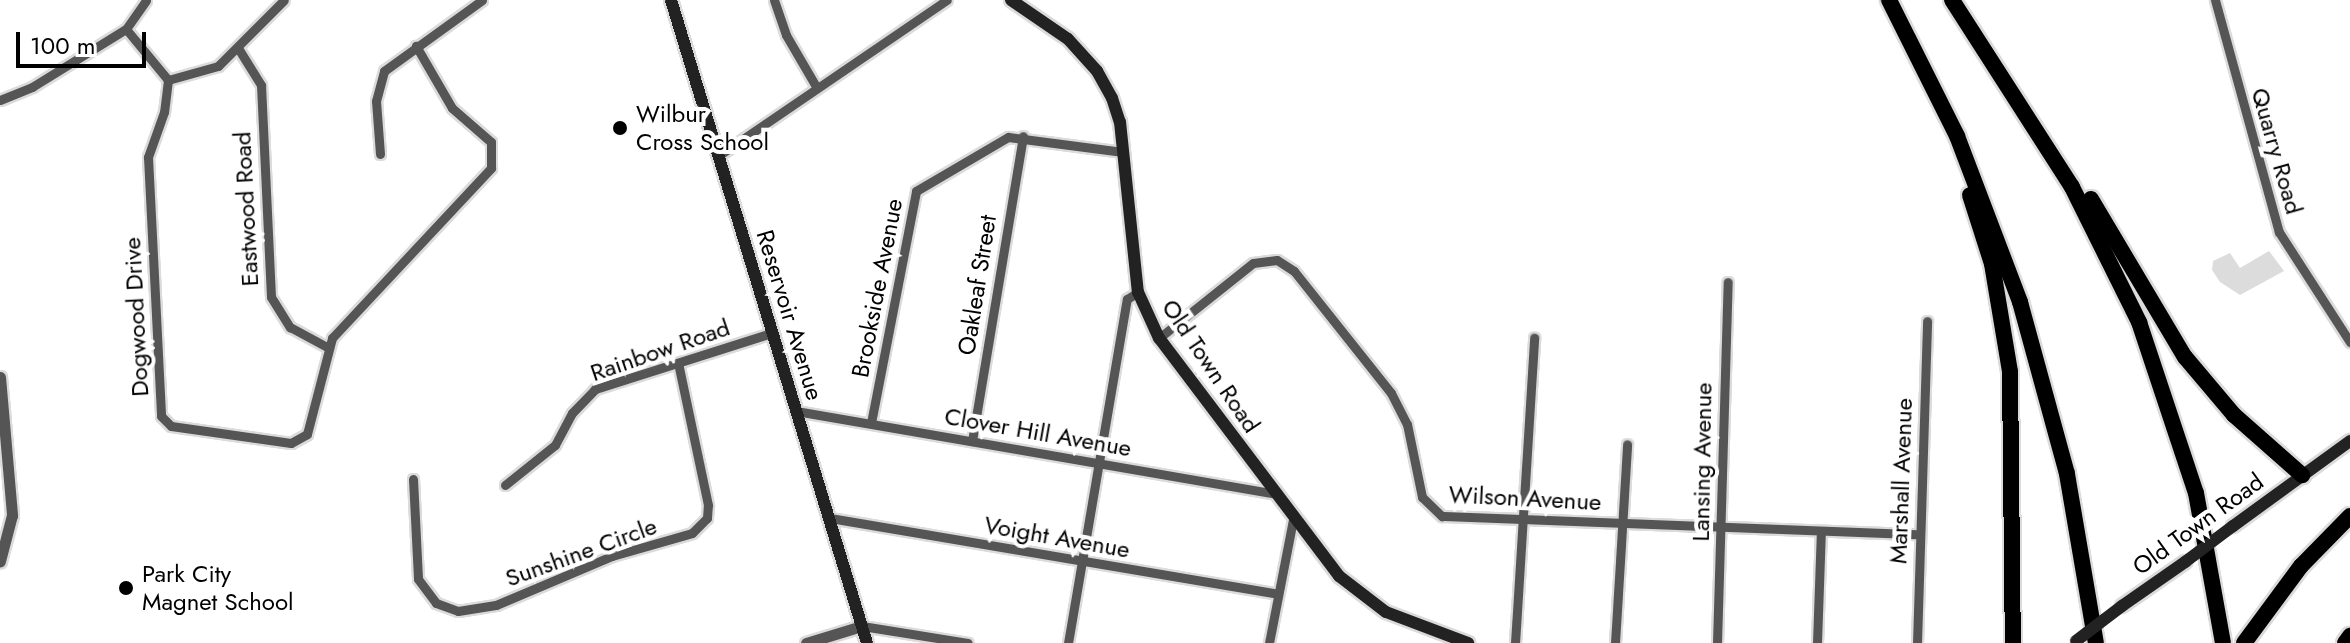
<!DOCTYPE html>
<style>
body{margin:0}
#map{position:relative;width:2350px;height:643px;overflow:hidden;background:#fff;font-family:Jost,sans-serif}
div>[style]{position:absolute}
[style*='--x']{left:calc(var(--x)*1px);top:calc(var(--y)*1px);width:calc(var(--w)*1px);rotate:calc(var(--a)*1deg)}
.green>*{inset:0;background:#dcdcdc}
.roads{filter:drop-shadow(2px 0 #dbdbdb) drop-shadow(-2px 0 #dbdbdb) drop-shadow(0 2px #dbdbdb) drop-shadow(0 -2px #dbdbdb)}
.minor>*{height:9px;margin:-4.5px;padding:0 4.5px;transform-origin:4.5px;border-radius:4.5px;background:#555}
.tertiary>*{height:11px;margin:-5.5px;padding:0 5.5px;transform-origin:5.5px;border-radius:5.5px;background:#555}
.secondary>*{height:12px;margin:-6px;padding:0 6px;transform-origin:6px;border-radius:6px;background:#222}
.motorway>*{height:16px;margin:-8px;padding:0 8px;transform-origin:8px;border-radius:8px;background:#000}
.secondary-bridge>*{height:12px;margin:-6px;padding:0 6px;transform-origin:6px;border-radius:6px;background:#222}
.dots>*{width:22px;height:22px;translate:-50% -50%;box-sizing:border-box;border:4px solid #fff;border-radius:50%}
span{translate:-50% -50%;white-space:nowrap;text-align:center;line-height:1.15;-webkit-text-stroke:8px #fff;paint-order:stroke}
.poi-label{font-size:24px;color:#000}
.left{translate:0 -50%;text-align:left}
.street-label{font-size:24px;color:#000}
.scale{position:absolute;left:16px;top:32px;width:130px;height:36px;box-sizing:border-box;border:4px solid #000;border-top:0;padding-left:10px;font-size:24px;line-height:28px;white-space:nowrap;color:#000;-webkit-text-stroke:6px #fff;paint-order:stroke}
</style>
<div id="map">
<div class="green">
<i style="clip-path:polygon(2269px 251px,2284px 271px,2240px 295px,2220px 282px,2212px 270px,2213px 261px,2230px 253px,2240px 268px)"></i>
</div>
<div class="roads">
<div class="minor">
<i style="--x:774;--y:0;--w:37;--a:71"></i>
<i style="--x:786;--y:35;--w:61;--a:59.7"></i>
<i style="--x:2215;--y:0;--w:241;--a:74.6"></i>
<i style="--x:2279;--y:232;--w:131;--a:57.2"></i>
<i style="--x:126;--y:29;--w:66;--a:50.5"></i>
<i style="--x:168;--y:80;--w:32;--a:97"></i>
<i style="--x:164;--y:112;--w:48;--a:109.6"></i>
<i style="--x:148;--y:157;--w:259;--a:87.1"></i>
<i style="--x:161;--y:416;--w:14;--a:45"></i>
<i style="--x:171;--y:426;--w:121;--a:8.1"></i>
<i style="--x:291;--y:443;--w:18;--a:-29"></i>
<i style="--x:307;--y:434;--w:99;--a:-75.4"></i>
<i style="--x:332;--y:338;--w:233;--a:-46.9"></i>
<i style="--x:491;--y:168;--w:26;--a:-90"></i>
<i style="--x:491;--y:142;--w:52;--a:-138.9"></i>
<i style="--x:452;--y:108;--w:72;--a:-120.1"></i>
<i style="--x:238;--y:48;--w:44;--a:58.1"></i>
<i style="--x:261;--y:85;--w:212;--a:87.3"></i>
<i style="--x:271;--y:297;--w:36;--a:58"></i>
<i style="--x:290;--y:327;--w:42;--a:28.4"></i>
<i style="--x:168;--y:80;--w:52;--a:-15.6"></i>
<i style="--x:218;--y:66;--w:93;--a:-45"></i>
<i style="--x:0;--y:100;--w:35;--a:-22"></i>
<i style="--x:32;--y:87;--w:110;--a:-31.7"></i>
<i style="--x:126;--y:29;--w:35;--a:-55"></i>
<i style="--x:380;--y:154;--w:53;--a:-94.3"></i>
<i style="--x:376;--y:101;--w:31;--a:-75"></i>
<i style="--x:384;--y:71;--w:121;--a:-35.9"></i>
<i style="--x:718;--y:156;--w:277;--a:-34.3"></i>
<i style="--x:1159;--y:338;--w:120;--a:-38.6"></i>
<i style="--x:1253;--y:263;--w:24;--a:-7"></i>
<i style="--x:1277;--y:260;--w:20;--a:33"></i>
<i style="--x:1294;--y:271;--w:156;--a:51.5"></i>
<i style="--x:1391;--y:393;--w:35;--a:63"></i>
<i style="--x:1407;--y:424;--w:75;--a:78.4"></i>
<i style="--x:1422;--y:497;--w:28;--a:44"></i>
<i style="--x:1442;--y:516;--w:477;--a:2.2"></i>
<i style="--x:796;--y:411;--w:484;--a:9.8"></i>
<i style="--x:871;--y:423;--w:236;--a:-79"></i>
<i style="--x:916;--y:191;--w:107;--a:-30.4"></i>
<i style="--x:1008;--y:137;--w:116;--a:7.4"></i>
<i style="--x:972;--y:441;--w:309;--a:-80.5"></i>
<i style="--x:413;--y:479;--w:100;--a:87.1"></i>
<i style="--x:418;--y:579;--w:30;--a:53"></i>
<i style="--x:436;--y:603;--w:23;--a:20"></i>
<i style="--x:458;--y:611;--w:38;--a:-9"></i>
<i style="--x:496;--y:605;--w:126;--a:-22.9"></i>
<i style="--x:612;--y:556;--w:83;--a:-16"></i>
<i style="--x:692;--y:533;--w:21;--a:-45"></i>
<i style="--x:707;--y:518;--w:13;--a:-86"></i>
<i style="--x:708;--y:505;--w:145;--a:-101.9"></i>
<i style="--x:505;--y:485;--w:64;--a:-38.7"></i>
<i style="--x:555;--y:445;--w:36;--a:-62"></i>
<i style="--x:572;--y:413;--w:33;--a:-46"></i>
<i style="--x:595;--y:389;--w:186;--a:-17.6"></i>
<i style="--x:830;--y:518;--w:454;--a:9.6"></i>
<i style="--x:862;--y:626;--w:107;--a:9.1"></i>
<i style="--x:1068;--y:643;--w:349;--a:-80.3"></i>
<i style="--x:1127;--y:299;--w:13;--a:-32"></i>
<i style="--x:1269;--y:643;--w:125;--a:-79"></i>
<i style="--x:1515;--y:643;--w:306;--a:-86.4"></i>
<i style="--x:1615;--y:643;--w:199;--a:-86.5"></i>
<i style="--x:1717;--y:643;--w:361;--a:-88.3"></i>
<i style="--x:1817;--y:643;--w:112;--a:-88"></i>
<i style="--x:1917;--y:643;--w:322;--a:-88.2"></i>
</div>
<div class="tertiary">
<i style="--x:0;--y:377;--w:139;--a:85"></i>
<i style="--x:12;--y:515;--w:48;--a:104.6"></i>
<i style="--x:806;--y:643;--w:59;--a:-16.9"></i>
</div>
<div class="secondary">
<i style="--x:671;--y:0;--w:672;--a:73.05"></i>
<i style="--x:1011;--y:0;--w:69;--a:34.4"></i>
<i style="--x:1068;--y:39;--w:43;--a:47.8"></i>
<i style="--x:1097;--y:71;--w:31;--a:61"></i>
<i style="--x:1112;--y:98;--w:25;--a:72"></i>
<i style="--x:1120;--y:122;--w:171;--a:84"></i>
<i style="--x:1138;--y:292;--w:51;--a:65.5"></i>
<i style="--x:1159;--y:338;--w:298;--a:52.9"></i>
<i style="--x:1339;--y:576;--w:59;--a:37.5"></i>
<i style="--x:1386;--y:612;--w:88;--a:20.7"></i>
<i style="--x:2233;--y:526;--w:145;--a:-36"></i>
<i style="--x:2122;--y:606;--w:77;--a:-34.9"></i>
</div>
<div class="motorway">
<i style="--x:1889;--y:0;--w:152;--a:63.4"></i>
<i style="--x:1957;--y:136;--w:178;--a:69.2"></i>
<i style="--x:2020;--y:302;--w:178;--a:74.7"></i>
<i style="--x:2067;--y:474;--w:171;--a:80.3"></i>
<i style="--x:1952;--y:0;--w:222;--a:57.3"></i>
<i style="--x:2072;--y:187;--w:151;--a:63.6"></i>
<i style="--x:2139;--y:322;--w:180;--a:71.6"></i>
<i style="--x:2196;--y:493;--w:152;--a:79.8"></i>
<i style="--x:1970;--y:195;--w:72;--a:72.3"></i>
<i style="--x:1992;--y:264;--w:109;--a:80.5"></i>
<i style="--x:2010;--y:372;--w:271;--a:89.4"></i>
<i style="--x:2091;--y:199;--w:184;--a:59.3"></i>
<i style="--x:2185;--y:357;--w:76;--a:49.8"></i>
<i style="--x:2234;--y:415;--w:91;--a:41.4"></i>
<i style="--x:2244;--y:643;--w:96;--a:-53.5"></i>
<i style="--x:2301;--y:566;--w:70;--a:-45.6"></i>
<i style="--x:2345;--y:643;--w:9;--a:-54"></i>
</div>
</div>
<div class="secondary-bridge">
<i style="--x:2185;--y:562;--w:60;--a:-36.9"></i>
<i style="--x:2076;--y:641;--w:58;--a:-37.3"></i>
</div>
<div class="dots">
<i style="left:620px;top:128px;background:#000"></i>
<i style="left:126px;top:588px;background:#000"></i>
</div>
<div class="poi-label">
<span class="left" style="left:636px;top:128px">Wilbur<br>Cross School</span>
<span class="left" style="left:142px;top:588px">Park City<br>Magnet School</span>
</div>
<div class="street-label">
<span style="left:2277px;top:151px;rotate:74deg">Quarry Road</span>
<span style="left:246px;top:209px;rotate:-93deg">Eastwood Road</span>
<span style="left:977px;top:285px;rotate:-81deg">Oakleaf Street</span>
<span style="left:877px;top:288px;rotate:-79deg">Brookside Avenue</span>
<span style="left:790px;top:315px;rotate:73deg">Reservoir Avenue</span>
<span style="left:136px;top:317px;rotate:-93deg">Dogwood Drive</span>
<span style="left:660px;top:350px;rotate:-19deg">Rainbow Road</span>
<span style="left:1211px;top:366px;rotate:56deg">Old Town Road</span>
<span style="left:1038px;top:432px;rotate:10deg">Clover Hill Avenue</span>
<span style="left:1702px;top:462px;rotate:-89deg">Lansing Avenue</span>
<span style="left:1901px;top:481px;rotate:-88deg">Marshall Avenue</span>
<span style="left:1525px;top:498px;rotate:3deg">Wilson Avenue</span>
<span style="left:2198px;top:524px;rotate:-36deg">Old Town Road</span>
<span style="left:1057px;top:537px;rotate:10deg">Voight Avenue</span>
<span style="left:581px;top:552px;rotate:-20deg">Sunshine Circle</span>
</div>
<div class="scale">100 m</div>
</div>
